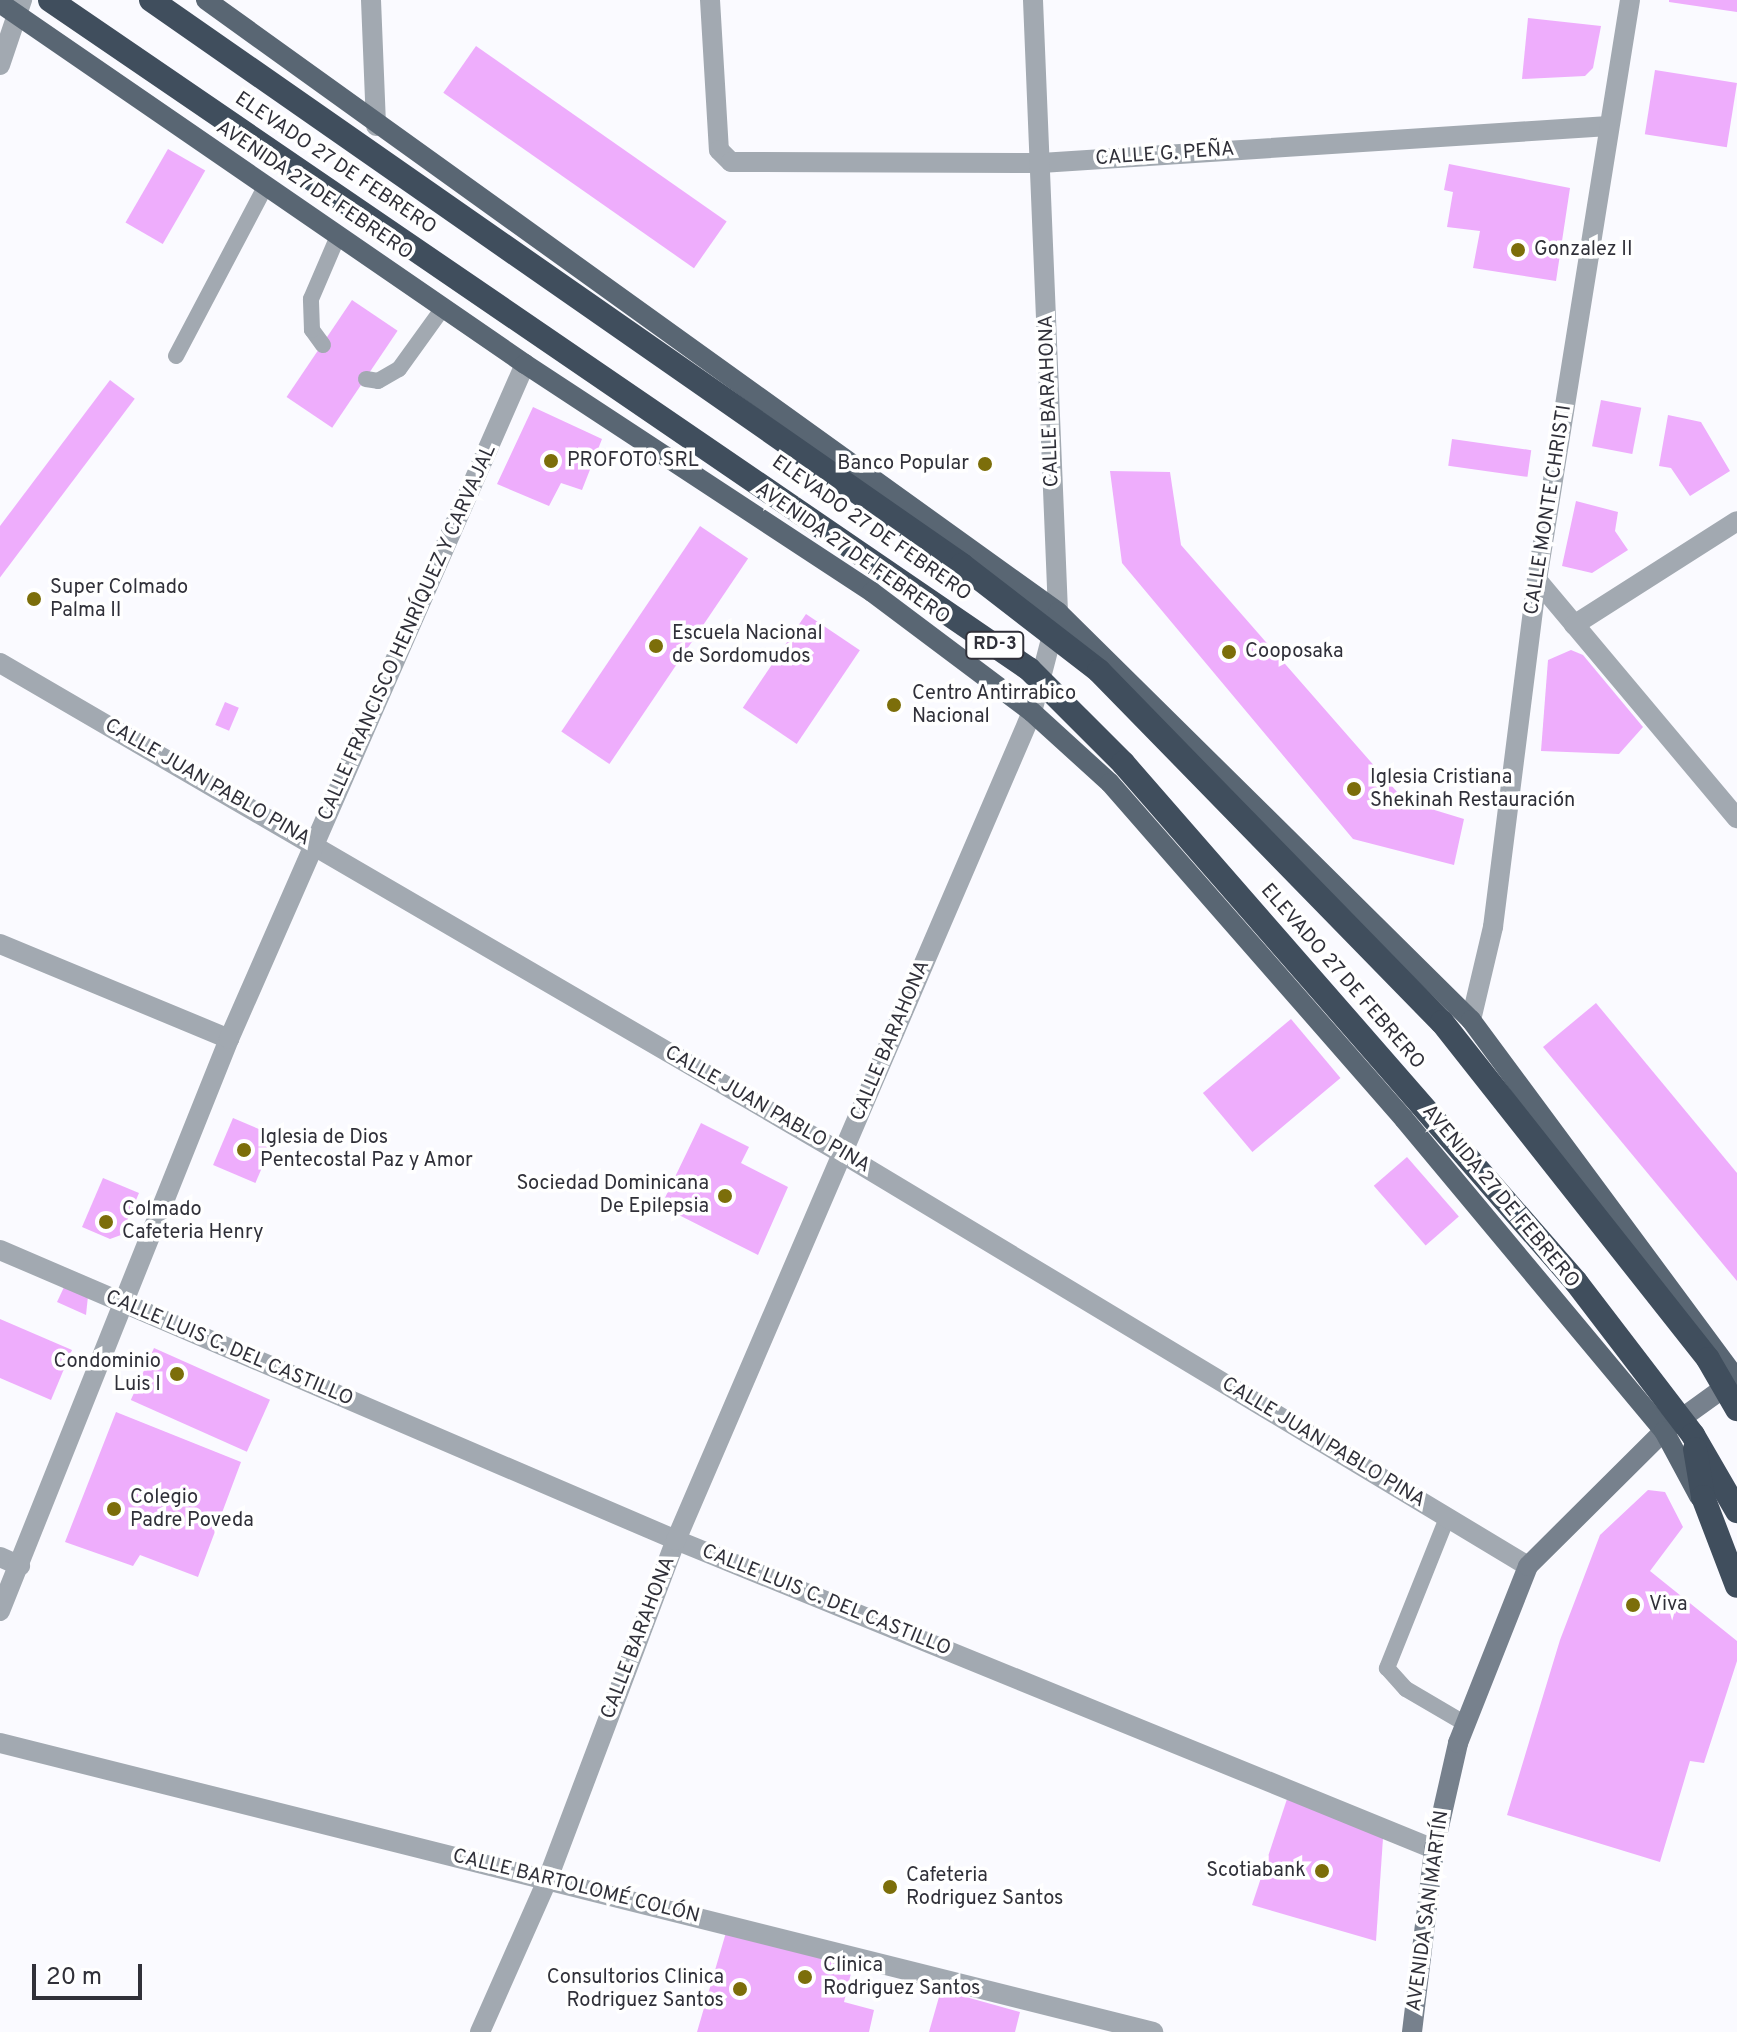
<!DOCTYPE html>
<meta charset="utf-8">
<style>
body{margin:0}
#map{position:relative;width:1737px;height:2032px;overflow:hidden;background:#fafaff;font-family:Overpass,sans-serif}
div>[style]{position:absolute}
[style*='--x']{left:calc(var(--x)*1px);top:calc(var(--y)*1px);width:calc(var(--w)*1px);rotate:calc(var(--a)*1deg)}
.building>*{inset:0;background:#eeadfc;transform-origin:0 0}
.service>*{height:16px;margin:-8px;padding:0 8px;transform-origin:8px;border-radius:8px;background:#a2a9b1}
.minor>*{height:20px;margin:-10px;padding:0 10px;transform-origin:10px;border-radius:10px;background:#a2a9b1}
.secondary>*{height:20px;margin:-10px;padding:0 10px;transform-origin:10px;border-radius:10px;background:#77818d}
.primary>*{height:20px;margin:-10px;padding:0 10px;transform-origin:10px;border-radius:10px;background:#596673}
.motorway-bridge>*{height:24px;margin:-12px;padding:0 12px;transform-origin:12px;border-radius:12px;background:#404e5d}
.dots>*{width:22px;height:22px;translate:-50% -50%;box-sizing:border-box;border:4px solid #fff;border-radius:50%}
span{translate:-50% -50%;white-space:nowrap;text-align:center;line-height:1.15;-webkit-text-stroke:7px #fff;paint-order:stroke}
.shield-label span{padding:2px 6px;background:#fff;border:2px solid;border-radius:6px;-webkit-text-stroke-width:0}
.shield-label{font-size:18px;color:#303039;font-weight:700}
.street-label{font-size:20px;color:#303039}
.poi-label{font-size:20px;color:#303039}
.left{translate:0 -50%;text-align:left}
.right{translate:-100% -50%;text-align:right}
.scale{position:absolute;left:32px;top:1964px;width:110px;height:36px;box-sizing:border-box;border:4px solid #303039;border-top:0;padding-left:10px;font-size:24px;line-height:28px;white-space:nowrap;color:#303039;-webkit-text-stroke:6px #fff;paint-order:stroke}
</style>
<div id="map">
<div class="building">
<i style="clip-path:polygon(1669px 0,1737px 0,1737px 12px,1669px 2px)"></i>
<i style="clip-path:polygon(1528px 18px,1601px 26px,1593px 68px,1585px 76px,1522px 79px)"></i>
<i style="left:476px;top:46px;width:306px;height:57px;rotate:35deg"></i>
<i style="left:1655px;top:70px;width:83px;height:65px;rotate:9deg"></i>
<i style="left:168px;top:149px;width:43px;height:85px;rotate:30deg"></i>
<i style="clip-path:polygon(1449px 164px,1570px 188px,1556px 281px,1473px 268px,1480px 231px,1447px 227px,1453px 192px,1444px 190px)"></i>
<i style="left:352px;top:300px;width:55px;height:117px;rotate:34deg"></i>
<i style="left:110px;top:380px;width:31px;height:247px;rotate:37deg"></i>
<i style="left:1601px;top:400px;width:41px;height:47px;rotate:11deg"></i>
<i style="clip-path:polygon(533px 407px,602px 439px,582px 490px,561px 483px,549px 506px,497px 484px)"></i>
<i style="clip-path:polygon(1668px 415px,1701px 422px,1730px 471px,1690px 496px,1671px 468px,1659px 466px)"></i>
<i style="left:1452px;top:439px;width:80px;height:27px;rotate:8deg"></i>
<i style="clip-path:polygon(1110px 471px,1170px 472px,1181px 545px,1405px 801px,1464px 819px,1454px 865px,1353px 839px,1122px 563px)"></i>
<i style="clip-path:polygon(1576px 501px,1618px 512px,1615px 531px,1628px 550px,1592px 573px,1562px 566px)"></i>
<i style="left:700px;top:526px;width:58px;height:248px;rotate:34deg"></i>
<i style="left:806px;top:614px;width:65px;height:113px;rotate:34deg"></i>
<i style="clip-path:polygon(1571px 650px,1583px 655px,1643px 727px,1619px 754px,1541px 751px,1548px 660px)"></i>
<i style="left:225px;top:702px;width:15px;height:25px;rotate:23deg"></i>
<i style="clip-path:polygon(1596px 1003px,1737px 1173px,1737px 1281px,1543px 1047px)"></i>
<i style="left:1291px;top:1019px;width:77px;height:115px;rotate:50deg"></i>
<i style="left:233px;top:1118px;width:46px;height:51px;rotate:23deg"></i>
<i style="clip-path:polygon(701px 1123px,749px 1147px,741px 1163px,788px 1187px,758px 1255px,661px 1206px)"></i>
<i style="left:1407px;top:1157px;width:79px;height:44px;rotate:49deg"></i>
<i style="clip-path:polygon(103px 1178px,139px 1193px,121px 1235px,110px 1239px,82px 1227px)"></i>
<i style="clip-path:polygon(65px 1285px,88px 1296px,86px 1315px,57px 1302px)"></i>
<i style="clip-path:polygon(0 1319px,72px 1350px,51px 1400px,0 1378px)"></i>
<i style="left:154px;top:1348px;width:127px;height:57px;rotate:24deg"></i>
<i style="clip-path:polygon(116px 1412px,241px 1462px,198px 1577px,140px 1555px,133px 1566px,65px 1542px)"></i>
<i style="clip-path:polygon(1648px 1490px,1665px 1492px,1683px 1527px,1650px 1571px,1737px 1641px,1737px 1661px,1704px 1763px,1690px 1761px,1660px 1862px,1507px 1815px,1560px 1640px,1600px 1535px)"></i>
<i style="clip-path:polygon(1288px 1796px,1383px 1838px,1376px 1941px,1252px 1905px)"></i>
<i style="clip-path:polygon(727px 1929px,853px 1965px,844px 2002px,874px 2010px,869px 2032px,697px 2032px)"></i>
<i style="clip-path:polygon(941px 1990px,1020px 2012px,1015px 2032px,929px 2032px)"></i>
</div>
<div class="service">
<i style="--x:323;--y:345;--w:19;--a:-126"></i>
<i style="--x:312;--y:330;--w:31;--a:-92"></i>
<i style="--x:311;--y:299;--w:69;--a:-66.8"></i>
<i style="--x:176;--y:356;--w:191;--a:-62.2"></i>
<i style="--x:366;--y:379;--w:12;--a:9"></i>
<i style="--x:378;--y:381;--w:24;--a:-30"></i>
<i style="--x:399;--y:369;--w:75;--a:-54.2"></i>
<i style="--x:1447;--y:1518;--w:162;--a:111.8"></i>
<i style="--x:1387;--y:1668;--w:28;--a:48"></i>
<i style="--x:1406;--y:1689;--w:67;--a:30.4"></i>
</div>
<div class="minor">
<i style="--x:371;--y:0;--w:126;--a:87.7"></i>
<i style="--x:710;--y:0;--w:150;--a:86.6"></i>
<i style="--x:719;--y:150;--w:17;--a:45"></i>
<i style="--x:731;--y:162;--w:310;--a:0.2"></i>
<i style="--x:1041;--y:163;--w:569;--a:-3.73"></i>
<i style="--x:0;--y:65;--w:69;--a:-71.3"></i>
<i style="--x:1537;--y:580;--w:311;--a:50"></i>
<i style="--x:1574;--y:625;--w:193;--a:-32.5"></i>
<i style="--x:0;--y:663;--w:976;--a:30.22"></i>
<i style="--x:843;--y:1154;--w:799;--a:31.03"></i>
<i style="--x:0;--y:944;--w:248;--a:22.5"></i>
<i style="--x:1471;--y:1020;--w:96;--a:-76.7"></i>
<i style="--x:1493;--y:927;--w:350;--a:-82.8"></i>
<i style="--x:1537;--y:580;--w:587;--a:-80.89"></i>
<i style="--x:0;--y:1250;--w:736;--a:23.22"></i>
<i style="--x:676;--y:1540;--w:819;--a:22.18"></i>
<i style="--x:0;--y:1557;--w:22;--a:24"></i>
<i style="--x:0;--y:1611;--w:616;--a:-68.18"></i>
<i style="--x:229;--y:1039;--w:737;--a:-66.32"></i>
<i style="--x:0;--y:1743;--w:1189;--a:14.07"></i>
<i style="--x:480;--y:2032;--w:165;--a:-66.1"></i>
<i style="--x:547;--y:1881;--w:365;--a:-69.3"></i>
<i style="--x:676;--y:1540;--w:901;--a:-66.73"></i>
<i style="--x:1032;--y:712;--w:103;--a:-75.4"></i>
<i style="--x:1058;--y:612;--w:613;--a:-92.34"></i>
</div>
<div class="secondary">
<i style="--x:1412;--y:2032;--w:184;--a:-83.1"></i>
<i style="--x:1434;--y:1849;--w:109;--a:-77.2"></i>
<i style="--x:1458;--y:1743;--w:190;--a:-68.4"></i>
<i style="--x:1528;--y:1566;--w:192;--a:-44.8"></i>
<i style="--x:1664;--y:1431;--w:89;--a:-35.8"></i>
</div>
<div class="primary">
<i style="--x:206;--y:0;--w:1049;--a:35.69"></i>
<i style="--x:1058;--y:612;--w:581;--a:44.65"></i>
<i style="--x:1471;--y:1020;--w:448;--a:53.5"></i>
<i style="--x:0;--y:3;--w:637;--a:34.51"></i>
<i style="--x:525;--y:364;--w:415;--a:33.3"></i>
<i style="--x:872;--y:592;--w:200;--a:36.9"></i>
<i style="--x:1032;--y:712;--w:105;--a:42.3"></i>
<i style="--x:1110;--y:783;--w:446;--a:48.8"></i>
<i style="--x:1404;--y:1119;--w:406;--a:50.2"></i>
<i style="--x:1664;--y:1431;--w:74;--a:61.7"></i>
</div>
<div class="motorway-bridge">
<i style="--x:50;--y:0;--w:1186;--a:34.35"></i>
<i style="--x:1029;--y:669;--w:133;--a:45"></i>
<i style="--x:1123;--y:763;--w:689;--a:48.88"></i>
<i style="--x:1576;--y:1282;--w:193;--a:52.6"></i>
<i style="--x:1693;--y:1435;--w:88;--a:59.9"></i>
<i style="--x:151;--y:0;--w:988;--a:34.86"></i>
<i style="--x:962;--y:565;--w:173;--a:37.7"></i>
<i style="--x:1099;--y:671;--w:491;--a:45.7"></i>
<i style="--x:1442;--y:1022;--w:429;--a:51.7"></i>
<i style="--x:1708;--y:1359;--w:58;--a:59.9"></i>
<i style="--x:1695;--y:1449;--w:49;--a:80.5"></i>
<i style="--x:1703;--y:1497;--w:95;--a:69.1"></i>
</div>
<div class="dots">
<i style="left:1518px;top:250px;background:#7c6e0a"></i>
<i style="left:551px;top:461px;background:#7c6e0a"></i>
<i style="left:985px;top:464px;background:#7c6e0a"></i>
<i style="left:34px;top:599px;background:#7c6e0a"></i>
<i style="left:656px;top:646px;background:#7c6e0a"></i>
<i style="left:1229px;top:652px;background:#7c6e0a"></i>
<i style="left:894px;top:705px;background:#7c6e0a"></i>
<i style="left:1354px;top:789px;background:#7c6e0a"></i>
<i style="left:244px;top:1150px;background:#7c6e0a"></i>
<i style="left:725px;top:1196px;background:#7c6e0a"></i>
<i style="left:106px;top:1222px;background:#7c6e0a"></i>
<i style="left:177px;top:1374px;background:#7c6e0a"></i>
<i style="left:114px;top:1509px;background:#7c6e0a"></i>
<i style="left:1633px;top:1605px;background:#7c6e0a"></i>
<i style="left:1322px;top:1871px;background:#7c6e0a"></i>
<i style="left:890px;top:1887px;background:#7c6e0a"></i>
<i style="left:805px;top:1977px;background:#7c6e0a"></i>
<i style="left:740px;top:1989px;background:#7c6e0a"></i>
</div>
<div class="shield-label">
<span style="left:995px;top:645px">RD-3</span>
</div>
<div class="street-label">
<span style="left:1165px;top:155px;rotate:-4deg">CALLE G. PEÑA</span>
<span style="left:335px;top:164px;rotate:34deg">ELEVADO 27 DE FEBRERO</span>
<span style="left:314px;top:191px;rotate:34deg">AVENIDA 27 DE FEBRERO</span>
<span style="left:1050px;top:401px;rotate:-92deg">CALLE BARAHONA</span>
<span style="left:1549px;top:510px;rotate:-81deg">CALLE MONTE CHRISTI</span>
<span style="left:871px;top:529px;rotate:35deg">ELEVADO 27 DE FEBRERO</span>
<span style="left:852px;top:554px;rotate:35deg">AVENIDA 27 DE FEBRERO</span>
<span style="left:408px;top:633px;rotate:-66deg">CALLE FRANCISCO HENRÍQUEZ Y CARVAJAL</span>
<span style="left:207px;top:783px;rotate:30deg">CALLE JUAN PABLO PINA</span>
<span style="left:1342px;top:977px;rotate:49deg">ELEVADO 27 DE FEBRERO</span>
<span style="left:891px;top:1041px;rotate:-67deg">CALLE BARAHONA</span>
<span style="left:767px;top:1110px;rotate:30deg">CALLE JUAN PABLO PINA</span>
<span style="left:1500px;top:1197px;rotate:50deg">AVENIDA 27 DE FEBRERO</span>
<span style="left:229px;top:1349px;rotate:23deg">CALLE LUIS C. DEL CASTILLO</span>
<span style="left:1323px;top:1443px;rotate:31deg">CALLE JUAN PABLO PINA</span>
<span style="left:826px;top:1601px;rotate:22deg">CALLE LUIS C. DEL CASTILLO</span>
<span style="left:639px;top:1638px;rotate:-69deg">CALLE BARAHONA</span>
<span style="left:576px;top:1887px;rotate:14deg">CALLE BARTOLOMÉ COLÓN</span>
<span style="left:1429px;top:1911px;rotate:-82deg">AVENIDA SAN MARTÍN</span>
</div>
<div class="poi-label">
<span class="left" style="left:1534px;top:250px">Gonzalez II</span>
<span class="left" style="left:567px;top:461px">PROFOTO SRL</span>
<span class="right" style="left:969px;top:464px">Banco Popular</span>
<span class="left" style="left:50px;top:600px">Super Colmado<br>Palma II</span>
<span class="left" style="left:672px;top:646px">Escuela Nacional<br>de Sordomudos</span>
<span class="left" style="left:1245px;top:652px">Cooposaka</span>
<span class="left" style="left:912px;top:706px">Centro Antirrabico<br>Nacional</span>
<span class="left" style="left:1370px;top:790px">Iglesia Cristiana<br>Shekinah Restauración</span>
<span class="left" style="left:260px;top:1150px">Iglesia de Dios<br>Pentecostal Paz y Amor</span>
<span class="right" style="left:709px;top:1196px">Sociedad Dominicana<br>De Epilepsia</span>
<span class="left" style="left:122px;top:1222px">Colmado<br>Cafeteria Henry</span>
<span class="right" style="left:161px;top:1374px">Condominio<br>Luis I</span>
<span class="left" style="left:130px;top:1510px">Colegio<br>Padre Poveda</span>
<span class="left" style="left:1649px;top:1605px">Viva</span>
<span class="right" style="left:1306px;top:1871px">Scotiabank</span>
<span class="left" style="left:906px;top:1888px">Cafeteria<br>Rodriguez Santos</span>
<span class="left" style="left:823px;top:1978px">Clinica<br>Rodriguez Santos</span>
<span class="right" style="left:724px;top:1990px">Consultorios Clinica<br>Rodriguez Santos</span>
</div>
<div class="scale">20 m</div>
</div>
